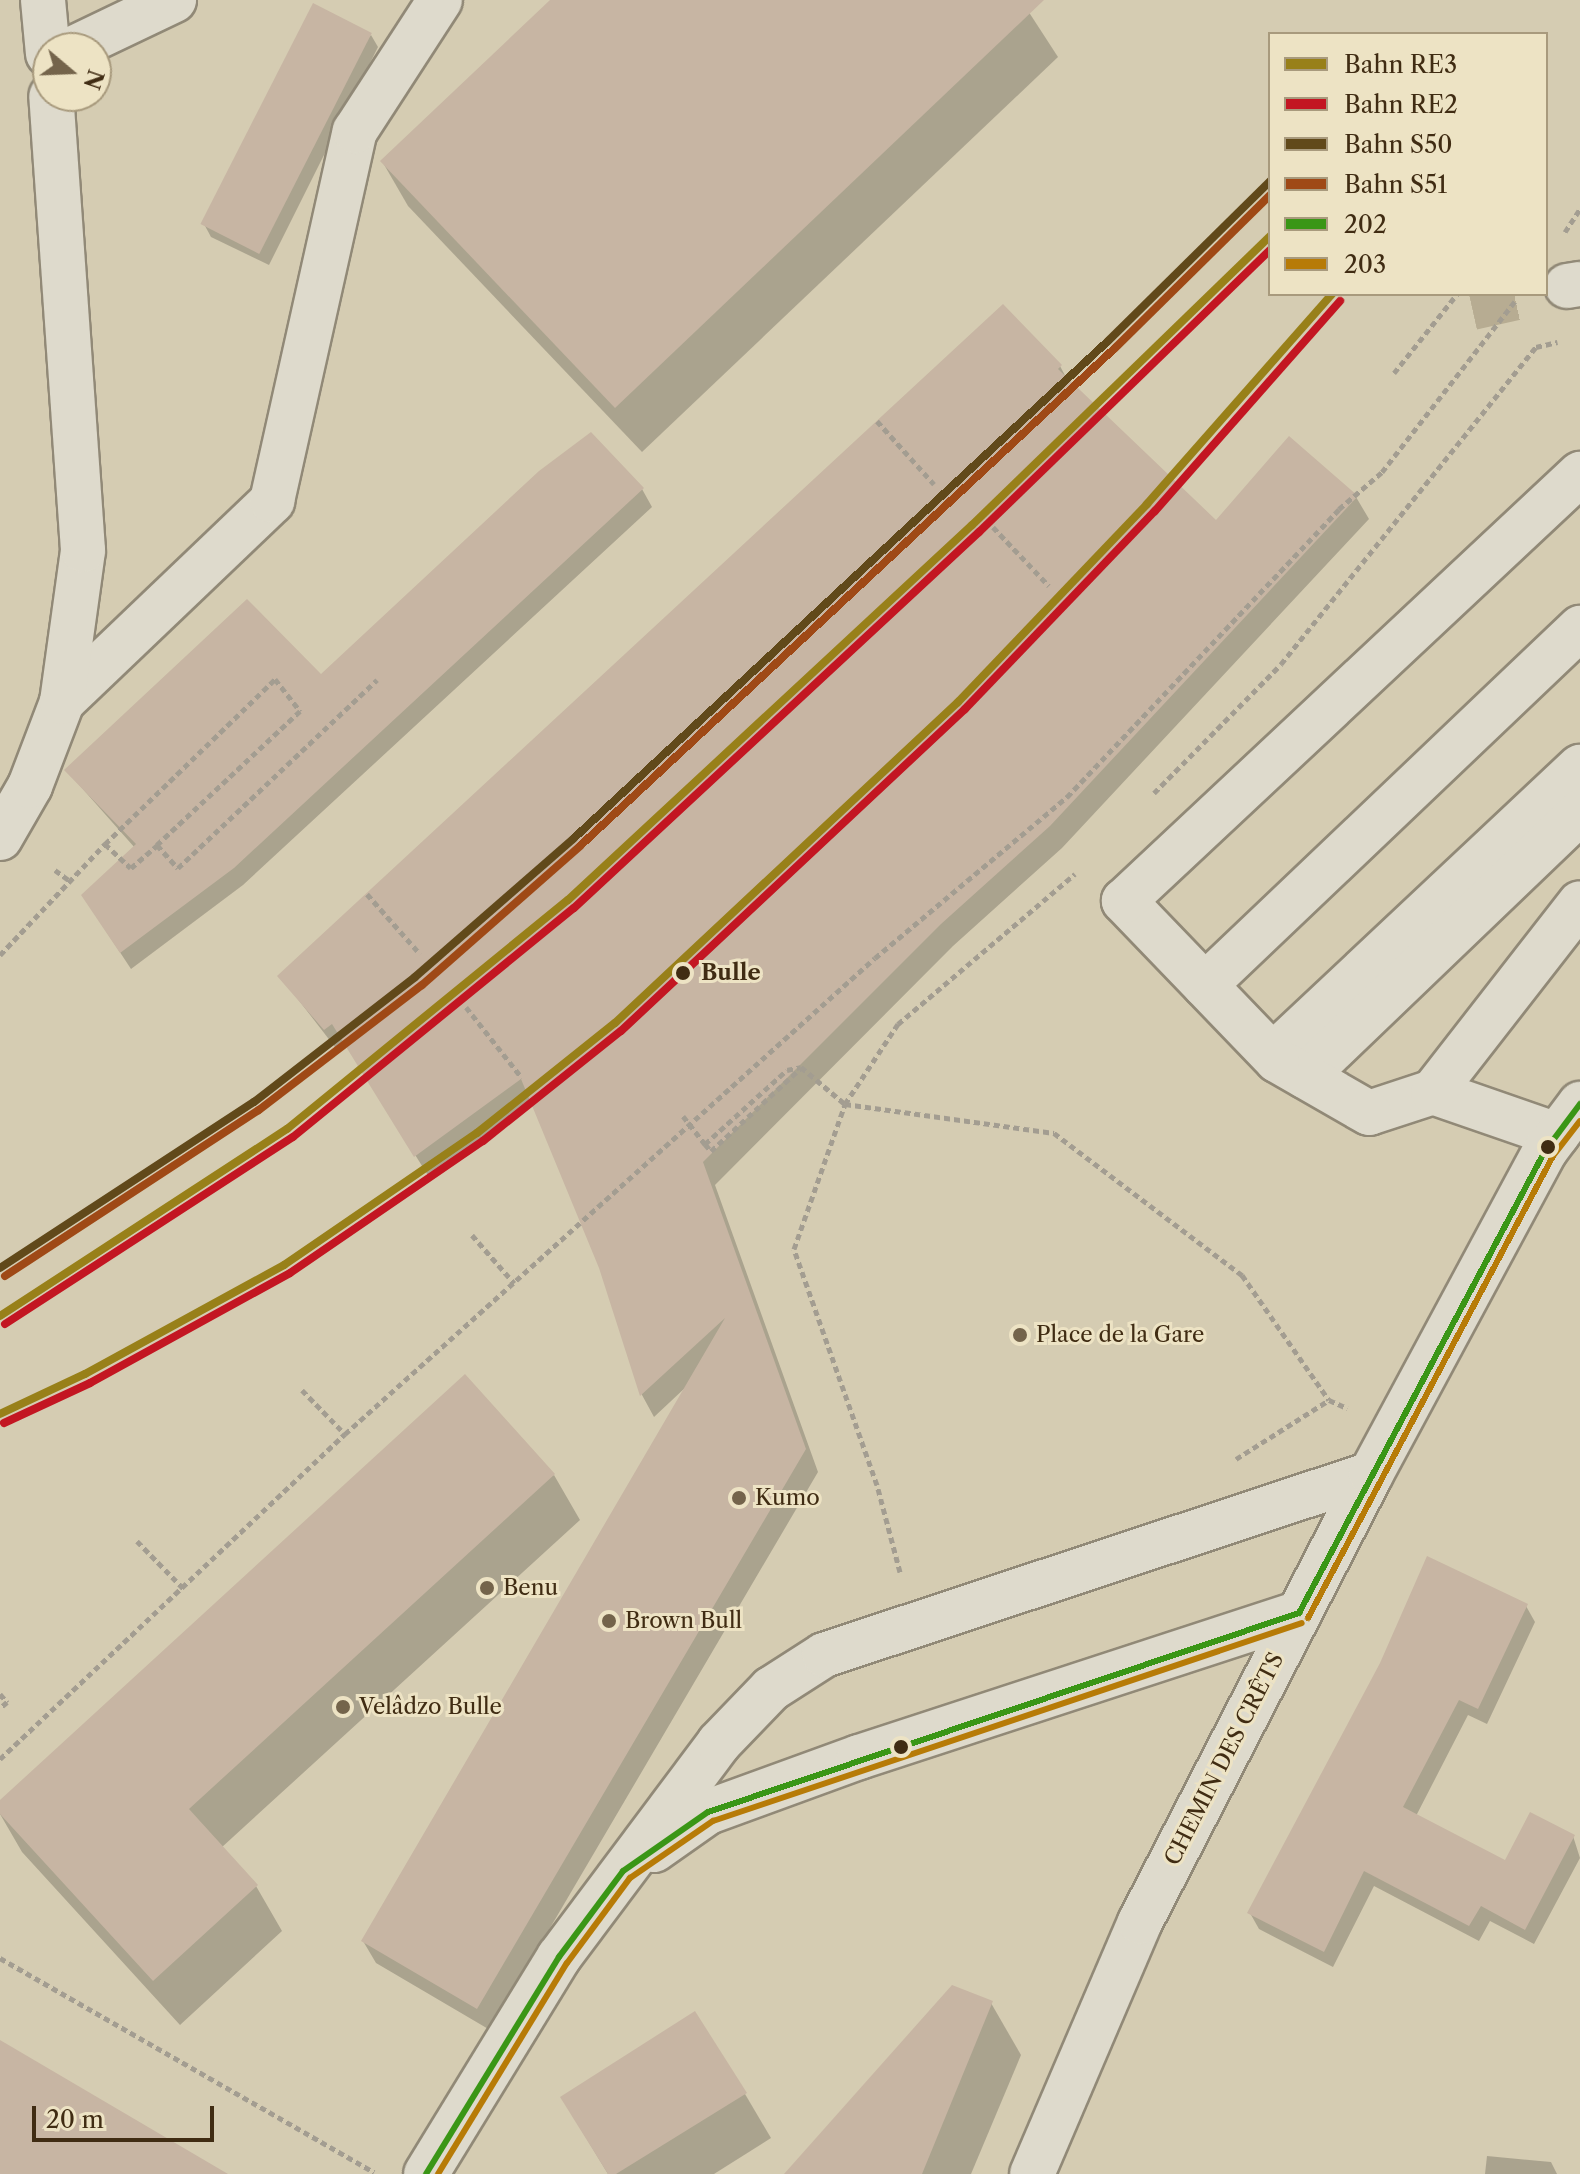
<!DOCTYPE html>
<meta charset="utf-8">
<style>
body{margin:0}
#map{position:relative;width:1580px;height:2174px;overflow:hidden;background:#d5ccb2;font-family:"Libre Caslon Text",serif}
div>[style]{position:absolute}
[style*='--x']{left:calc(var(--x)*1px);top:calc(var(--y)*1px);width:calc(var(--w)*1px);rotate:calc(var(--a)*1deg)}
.shadow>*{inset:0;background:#0003}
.building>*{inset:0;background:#c7b5a3;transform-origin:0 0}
.minor-tunnel>*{height:44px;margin-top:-22px;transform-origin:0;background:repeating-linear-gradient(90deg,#b7ac92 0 44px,transparent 0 66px)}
.path>*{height:5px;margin-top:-2.5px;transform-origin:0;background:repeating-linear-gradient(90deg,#a39d91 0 6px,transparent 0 10px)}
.roads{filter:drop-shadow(2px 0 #918977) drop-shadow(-2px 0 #918977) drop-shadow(0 2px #918977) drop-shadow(0 -2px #918977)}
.minor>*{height:44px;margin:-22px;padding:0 22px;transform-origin:22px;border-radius:22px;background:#dedacc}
.bus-1>*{height:6px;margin:-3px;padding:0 3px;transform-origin:3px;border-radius:3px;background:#3a9616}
.bus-2>*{height:6px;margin:-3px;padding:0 3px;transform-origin:3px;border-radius:3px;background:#b77b07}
.rail-1>*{height:8px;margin:-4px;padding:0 4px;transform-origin:4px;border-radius:4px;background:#988019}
.rail-2>*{height:8px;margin:-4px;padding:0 4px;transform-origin:4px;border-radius:4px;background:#c31622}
.rail-3>*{height:8px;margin:-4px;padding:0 4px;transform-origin:4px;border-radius:4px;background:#61491a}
.rail-4>*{height:8px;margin:-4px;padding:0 4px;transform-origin:4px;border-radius:4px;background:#9f4916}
.dots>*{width:22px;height:22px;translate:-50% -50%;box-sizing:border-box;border:4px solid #ede3c4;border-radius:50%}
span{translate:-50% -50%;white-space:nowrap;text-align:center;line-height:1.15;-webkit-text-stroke:6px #ede3c4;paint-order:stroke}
.stop-label{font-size:22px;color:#402c13;font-weight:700}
.left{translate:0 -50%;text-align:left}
.poi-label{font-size:22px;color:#402c13}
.street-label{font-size:22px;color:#402c13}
.legend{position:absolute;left:1268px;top:32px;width:280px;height:264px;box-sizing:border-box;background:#ede3c4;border:2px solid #a89a7d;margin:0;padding:10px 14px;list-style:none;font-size:24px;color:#402c13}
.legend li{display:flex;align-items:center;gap:16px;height:40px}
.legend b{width:40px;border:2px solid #a89a7d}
.north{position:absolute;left:32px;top:32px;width:80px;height:80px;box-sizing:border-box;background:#ede3c4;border:2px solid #a89a7d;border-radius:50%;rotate:109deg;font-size:22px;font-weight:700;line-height:32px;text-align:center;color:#402c13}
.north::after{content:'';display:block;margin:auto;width:28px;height:36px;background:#74644b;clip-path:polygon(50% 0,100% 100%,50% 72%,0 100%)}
.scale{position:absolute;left:32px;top:2106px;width:182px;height:36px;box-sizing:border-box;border:4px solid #402c13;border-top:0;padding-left:10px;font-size:24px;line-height:28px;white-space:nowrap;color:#402c13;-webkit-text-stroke:6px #ede3c4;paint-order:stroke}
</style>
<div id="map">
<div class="shadow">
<i style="clip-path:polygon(553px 0,1021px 0,1058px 57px,642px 452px,408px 206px,382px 161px)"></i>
<i style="clip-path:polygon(371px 35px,378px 47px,269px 265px,211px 237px,204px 224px)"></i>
<i style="clip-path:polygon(1060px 366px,1069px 383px,1216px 523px,1356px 497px,1369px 519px,1062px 848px,953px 946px,715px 1185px,818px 1472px,490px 2030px,376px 1963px,363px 1941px,686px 1387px,654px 1417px,642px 1395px,601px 1268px,533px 1101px,429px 1177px,346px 1045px,338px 1051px,280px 976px)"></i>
<i style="clip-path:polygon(642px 489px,652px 507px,243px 885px,131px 969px,83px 896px,135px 848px,66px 770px,321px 677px)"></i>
<i style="clip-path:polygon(554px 1475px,580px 1520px,221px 1848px,256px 1886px,282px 1931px,180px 2025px,22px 1852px,0 1814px,0 1803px)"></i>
<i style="clip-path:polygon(1526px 1606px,1535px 1622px,1487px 1724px,1468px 1715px,1416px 1816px,1506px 1862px,1573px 1836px,1580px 1858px,1534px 1944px,1490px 1921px,1479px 1941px,1374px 1886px,1333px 1967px,1259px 1929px,1250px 1913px)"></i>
<i style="clip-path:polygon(991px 2003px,1021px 2055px,971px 2174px,787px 2174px)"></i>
<i style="clip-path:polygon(745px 2094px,771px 2138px,714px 2174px,608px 2174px,562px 2098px)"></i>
<i style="clip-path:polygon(1487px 2156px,1551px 2162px,1557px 2174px,1485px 2174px)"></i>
</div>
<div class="building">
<i style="clip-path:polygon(550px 0,1044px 0,615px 408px,380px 161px)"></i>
<i style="left:313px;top:3px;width:66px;height:248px;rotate:27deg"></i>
<i style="clip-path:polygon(1003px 304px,1062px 365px,1058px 369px,1216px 520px,1289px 436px,1358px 496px,1050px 826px,941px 924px,703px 1162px,806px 1449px,477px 2009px,361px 1941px,725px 1318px,640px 1396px,599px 1268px,521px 1079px,414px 1157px,332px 1024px,324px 1030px,277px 976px)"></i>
<i style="clip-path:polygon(591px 432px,644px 488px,234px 868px,120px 953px,81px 895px,136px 844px,64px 770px,247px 599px,321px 674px,539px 471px)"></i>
<i style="clip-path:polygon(465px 1374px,555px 1474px,189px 1809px,258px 1885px,153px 1981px,0 1814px,0 1800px)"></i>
<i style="clip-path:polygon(1427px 1556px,1528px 1604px,1478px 1709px,1459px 1700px,1403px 1807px,1505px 1860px,1530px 1812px,1575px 1835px,1525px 1930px,1481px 1906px,1469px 1926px,1364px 1871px,1324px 1952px,1247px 1913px,1380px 1663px)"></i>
<i style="clip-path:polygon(952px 1985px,993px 2001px,922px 2174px,784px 2174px)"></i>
<i style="clip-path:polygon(695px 2011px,747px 2093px,616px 2174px,608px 2174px,560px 2097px)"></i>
<i style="clip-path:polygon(0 2040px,228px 2174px,0 2174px)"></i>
</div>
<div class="minor-tunnel">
<i style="--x:1472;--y:308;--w:64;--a:-12.7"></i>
</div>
<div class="path">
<i style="--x:1565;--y:232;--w:27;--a:-57"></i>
<i style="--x:1394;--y:373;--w:101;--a:-51.4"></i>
<i style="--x:877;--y:421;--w:85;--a:47.9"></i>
<i style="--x:993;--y:527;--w:81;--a:46.5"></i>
<i style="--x:1154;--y:793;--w:181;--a:-45.4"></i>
<i style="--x:1281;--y:664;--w:407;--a:-51.2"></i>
<i style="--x:1536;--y:347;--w:22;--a:-13"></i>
<i style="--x:105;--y:844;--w:35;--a:43"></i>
<i style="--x:131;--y:868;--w:35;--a:-41"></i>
<i style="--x:55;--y:870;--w:19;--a:36"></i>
<i style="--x:367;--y:894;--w:80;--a:48.5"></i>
<i style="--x:0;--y:955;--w:153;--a:-46.6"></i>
<i style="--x:105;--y:844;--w:237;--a:-44.1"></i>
<i style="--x:275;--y:679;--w:41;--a:52"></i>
<i style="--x:300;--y:711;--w:196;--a:136.9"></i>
<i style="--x:157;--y:845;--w:31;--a:48"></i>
<i style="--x:178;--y:868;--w:274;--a:-43.4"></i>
<i style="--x:466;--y:1007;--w:90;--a:51.7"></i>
<i style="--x:683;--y:1116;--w:36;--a:52"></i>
<i style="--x:705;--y:1144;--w:110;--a:-42.1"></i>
<i style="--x:787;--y:1070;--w:14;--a:-12"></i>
<i style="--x:801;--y:1067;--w:57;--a:40.1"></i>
<i style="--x:845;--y:1104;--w:211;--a:7.9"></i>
<i style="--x:1054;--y:1133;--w:236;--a:37.1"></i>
<i style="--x:1242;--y:1275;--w:152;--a:55.2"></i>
<i style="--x:705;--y:1144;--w:9;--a:49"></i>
<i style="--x:711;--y:1151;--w:122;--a:-42.7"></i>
<i style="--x:472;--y:1235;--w:64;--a:48.8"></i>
<i style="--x:302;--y:1390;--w:62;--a:45.7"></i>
<i style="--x:1236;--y:1459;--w:110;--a:-32.4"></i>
<i style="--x:1329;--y:1400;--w:20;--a:24"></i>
<i style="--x:137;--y:1541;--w:66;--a:45.6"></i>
<i style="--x:900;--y:1572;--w:90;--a:-104.8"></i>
<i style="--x:877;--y:1485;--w:250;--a:-109.4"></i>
<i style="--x:794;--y:1249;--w:154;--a:-70.6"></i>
<i style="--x:845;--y:1104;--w:96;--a:-56.5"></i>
<i style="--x:898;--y:1024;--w:232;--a:-40.3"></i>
<i style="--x:0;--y:1694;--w:11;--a:49"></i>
<i style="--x:7;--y:1702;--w:9;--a:139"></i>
<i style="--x:0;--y:1759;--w:474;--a:-43.3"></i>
<i style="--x:345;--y:1434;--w:712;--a:-41.93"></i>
<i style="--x:875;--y:958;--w:251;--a:-40"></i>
<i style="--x:1067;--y:797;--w:396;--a:-46.6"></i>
<i style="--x:1339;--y:509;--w:57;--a:-40.7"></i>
<i style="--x:1382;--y:472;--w:217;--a:-52.1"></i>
<i style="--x:0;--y:1958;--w:431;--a:29.8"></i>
</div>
<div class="roads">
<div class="minor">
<i style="--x:43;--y:0;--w:54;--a:84.7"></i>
<i style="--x:74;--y:48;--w:111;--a:-25.6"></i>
<i style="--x:1567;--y:286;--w:13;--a:-9"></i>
<i style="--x:62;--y:702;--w:291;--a:-43.7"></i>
<i style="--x:272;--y:501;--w:379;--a:-77.4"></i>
<i style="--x:355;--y:131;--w:156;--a:-57"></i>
<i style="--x:0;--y:838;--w:60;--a:-60"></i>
<i style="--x:30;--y:786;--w:90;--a:-69.1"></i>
<i style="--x:62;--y:702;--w:153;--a:-82.1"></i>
<i style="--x:83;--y:550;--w:455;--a:-94"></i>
<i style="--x:1205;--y:985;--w:518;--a:-43.59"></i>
<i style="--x:1273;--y:1055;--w:421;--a:-43.2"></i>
<i style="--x:1305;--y:1076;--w:381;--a:-43.8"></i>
<i style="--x:1433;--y:1092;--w:67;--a:161.8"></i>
<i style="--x:1369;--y:1113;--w:106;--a:-150.1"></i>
<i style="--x:1277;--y:1060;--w:221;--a:-133.9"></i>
<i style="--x:1124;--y:901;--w:625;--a:-43.12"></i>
<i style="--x:1557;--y:1135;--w:131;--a:-160.9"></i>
<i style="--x:1433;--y:1092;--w:239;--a:-52.1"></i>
<i style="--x:654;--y:1850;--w:66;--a:-35.1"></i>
<i style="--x:708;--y:1812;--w:161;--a:-20"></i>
<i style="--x:859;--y:1757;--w:463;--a:-18.1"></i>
<i style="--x:426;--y:2174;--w:255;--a:-58.5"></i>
<i style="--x:559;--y:1957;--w:267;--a:-53.2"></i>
<i style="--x:719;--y:1743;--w:75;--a:-46.1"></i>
<i style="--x:771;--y:1689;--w:63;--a:-32.7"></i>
<i style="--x:824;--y:1655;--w:576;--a:-18.31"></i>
<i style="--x:1032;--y:2174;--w:274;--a:-66.8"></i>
<i style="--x:1140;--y:1922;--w:504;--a:-62.72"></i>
<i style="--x:1371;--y:1474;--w:367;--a:-61.7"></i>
<i style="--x:1545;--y:1151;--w:59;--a:-53.3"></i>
</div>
</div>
<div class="bus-1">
<i style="--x:1299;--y:1613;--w:523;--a:-61.97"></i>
<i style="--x:1545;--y:1151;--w:59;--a:-53.3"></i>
<i style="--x:426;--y:2174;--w:255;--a:-58.5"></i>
<i style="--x:559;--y:1957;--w:107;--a:-53.3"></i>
<i style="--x:623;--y:1871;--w:103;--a:-34.8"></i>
<i style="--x:708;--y:1812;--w:624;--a:-18.61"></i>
</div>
<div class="bus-2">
<i style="--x:1308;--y:1618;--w:523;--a:-62.06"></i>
<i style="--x:1553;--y:1156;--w:44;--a:-52.4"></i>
<i style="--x:438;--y:2174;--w:247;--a:-58.6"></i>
<i style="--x:567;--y:1963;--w:106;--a:-53.5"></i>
<i style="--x:630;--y:1878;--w:101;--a:-34.5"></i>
<i style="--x:713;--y:1821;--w:621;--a:-18.58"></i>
</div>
<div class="rail-1">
<i style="--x:0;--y:1316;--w:343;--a:-33.1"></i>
<i style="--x:287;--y:1129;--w:362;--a:-39.2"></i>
<i style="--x:568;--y:900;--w:551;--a:-42.87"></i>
<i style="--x:972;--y:525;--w:415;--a:-44.1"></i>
<i style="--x:0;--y:1414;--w:94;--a:-25.2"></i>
<i style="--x:85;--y:1374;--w:227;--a:-28.7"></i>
<i style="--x:284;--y:1265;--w:234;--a:-34.4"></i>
<i style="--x:477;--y:1133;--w:176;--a:-38.6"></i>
<i style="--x:615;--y:1023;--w:470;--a:-43.1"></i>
<i style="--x:958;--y:702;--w:274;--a:-46.3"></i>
<i style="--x:1147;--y:504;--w:280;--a:-48.6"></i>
</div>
<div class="rail-2">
<i style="--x:5;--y:1324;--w:343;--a:-33"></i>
<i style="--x:293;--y:1137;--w:362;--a:-39.2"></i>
<i style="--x:574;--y:908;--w:553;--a:-42.87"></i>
<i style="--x:979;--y:532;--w:405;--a:-44.1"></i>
<i style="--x:4;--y:1423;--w:95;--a:-24.9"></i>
<i style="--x:90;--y:1383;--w:228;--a:-28.8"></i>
<i style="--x:290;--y:1273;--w:234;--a:-34.4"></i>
<i style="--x:483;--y:1141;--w:176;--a:-38.6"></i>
<i style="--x:621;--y:1031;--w:471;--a:-43.1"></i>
<i style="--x:965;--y:709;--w:274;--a:-46.2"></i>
<i style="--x:1155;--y:511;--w:280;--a:-48.6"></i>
</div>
<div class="rail-3">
<i style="--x:0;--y:1268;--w:303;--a:-33.2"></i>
<i style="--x:254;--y:1102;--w:204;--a:-37.8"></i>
<i style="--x:415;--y:977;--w:210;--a:-41.1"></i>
<i style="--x:573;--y:839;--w:731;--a:-42.95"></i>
<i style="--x:1108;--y:341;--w:228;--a:-44.6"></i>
</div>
<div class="rail-4">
<i style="--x:5;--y:1276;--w:303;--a:-33.2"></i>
<i style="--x:259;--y:1110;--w:205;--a:-37.5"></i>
<i style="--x:422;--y:985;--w:210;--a:-41.3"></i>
<i style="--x:580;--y:846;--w:731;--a:-42.95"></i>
<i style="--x:1115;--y:348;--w:218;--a:-44.6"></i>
</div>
<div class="dots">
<i style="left:683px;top:973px;background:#402c13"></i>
<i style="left:1548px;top:1147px;background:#402c13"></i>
<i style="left:1020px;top:1335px;background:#74644b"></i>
<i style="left:739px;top:1498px;background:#74644b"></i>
<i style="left:487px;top:1588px;background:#74644b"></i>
<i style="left:609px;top:1621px;background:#74644b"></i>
<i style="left:343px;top:1707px;background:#74644b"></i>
<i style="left:901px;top:1747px;background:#402c13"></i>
</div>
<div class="stop-label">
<span class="left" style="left:701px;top:973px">Bulle</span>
</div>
<div class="poi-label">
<span class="left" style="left:1036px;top:1335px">Place de la Gare</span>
<span class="left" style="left:755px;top:1498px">Kumo</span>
<span class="left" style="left:503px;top:1588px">Benu</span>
<span class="left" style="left:625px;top:1621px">Brown Bull</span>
<span class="left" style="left:359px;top:1707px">Velâdzo Bulle</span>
</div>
<div class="street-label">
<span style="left:1224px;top:1759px;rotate:-63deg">CHEMIN DES CRÊTS</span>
</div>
<ul class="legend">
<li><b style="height:10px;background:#988019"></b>Bahn RE3</li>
<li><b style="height:10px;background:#c31622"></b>Bahn RE2</li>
<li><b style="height:10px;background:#61491a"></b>Bahn S50</li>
<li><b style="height:10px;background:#9f4916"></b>Bahn S51</li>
<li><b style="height:10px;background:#3a9616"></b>202</li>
<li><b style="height:10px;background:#b77b07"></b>203</li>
</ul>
<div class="north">N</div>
<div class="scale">20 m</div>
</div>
